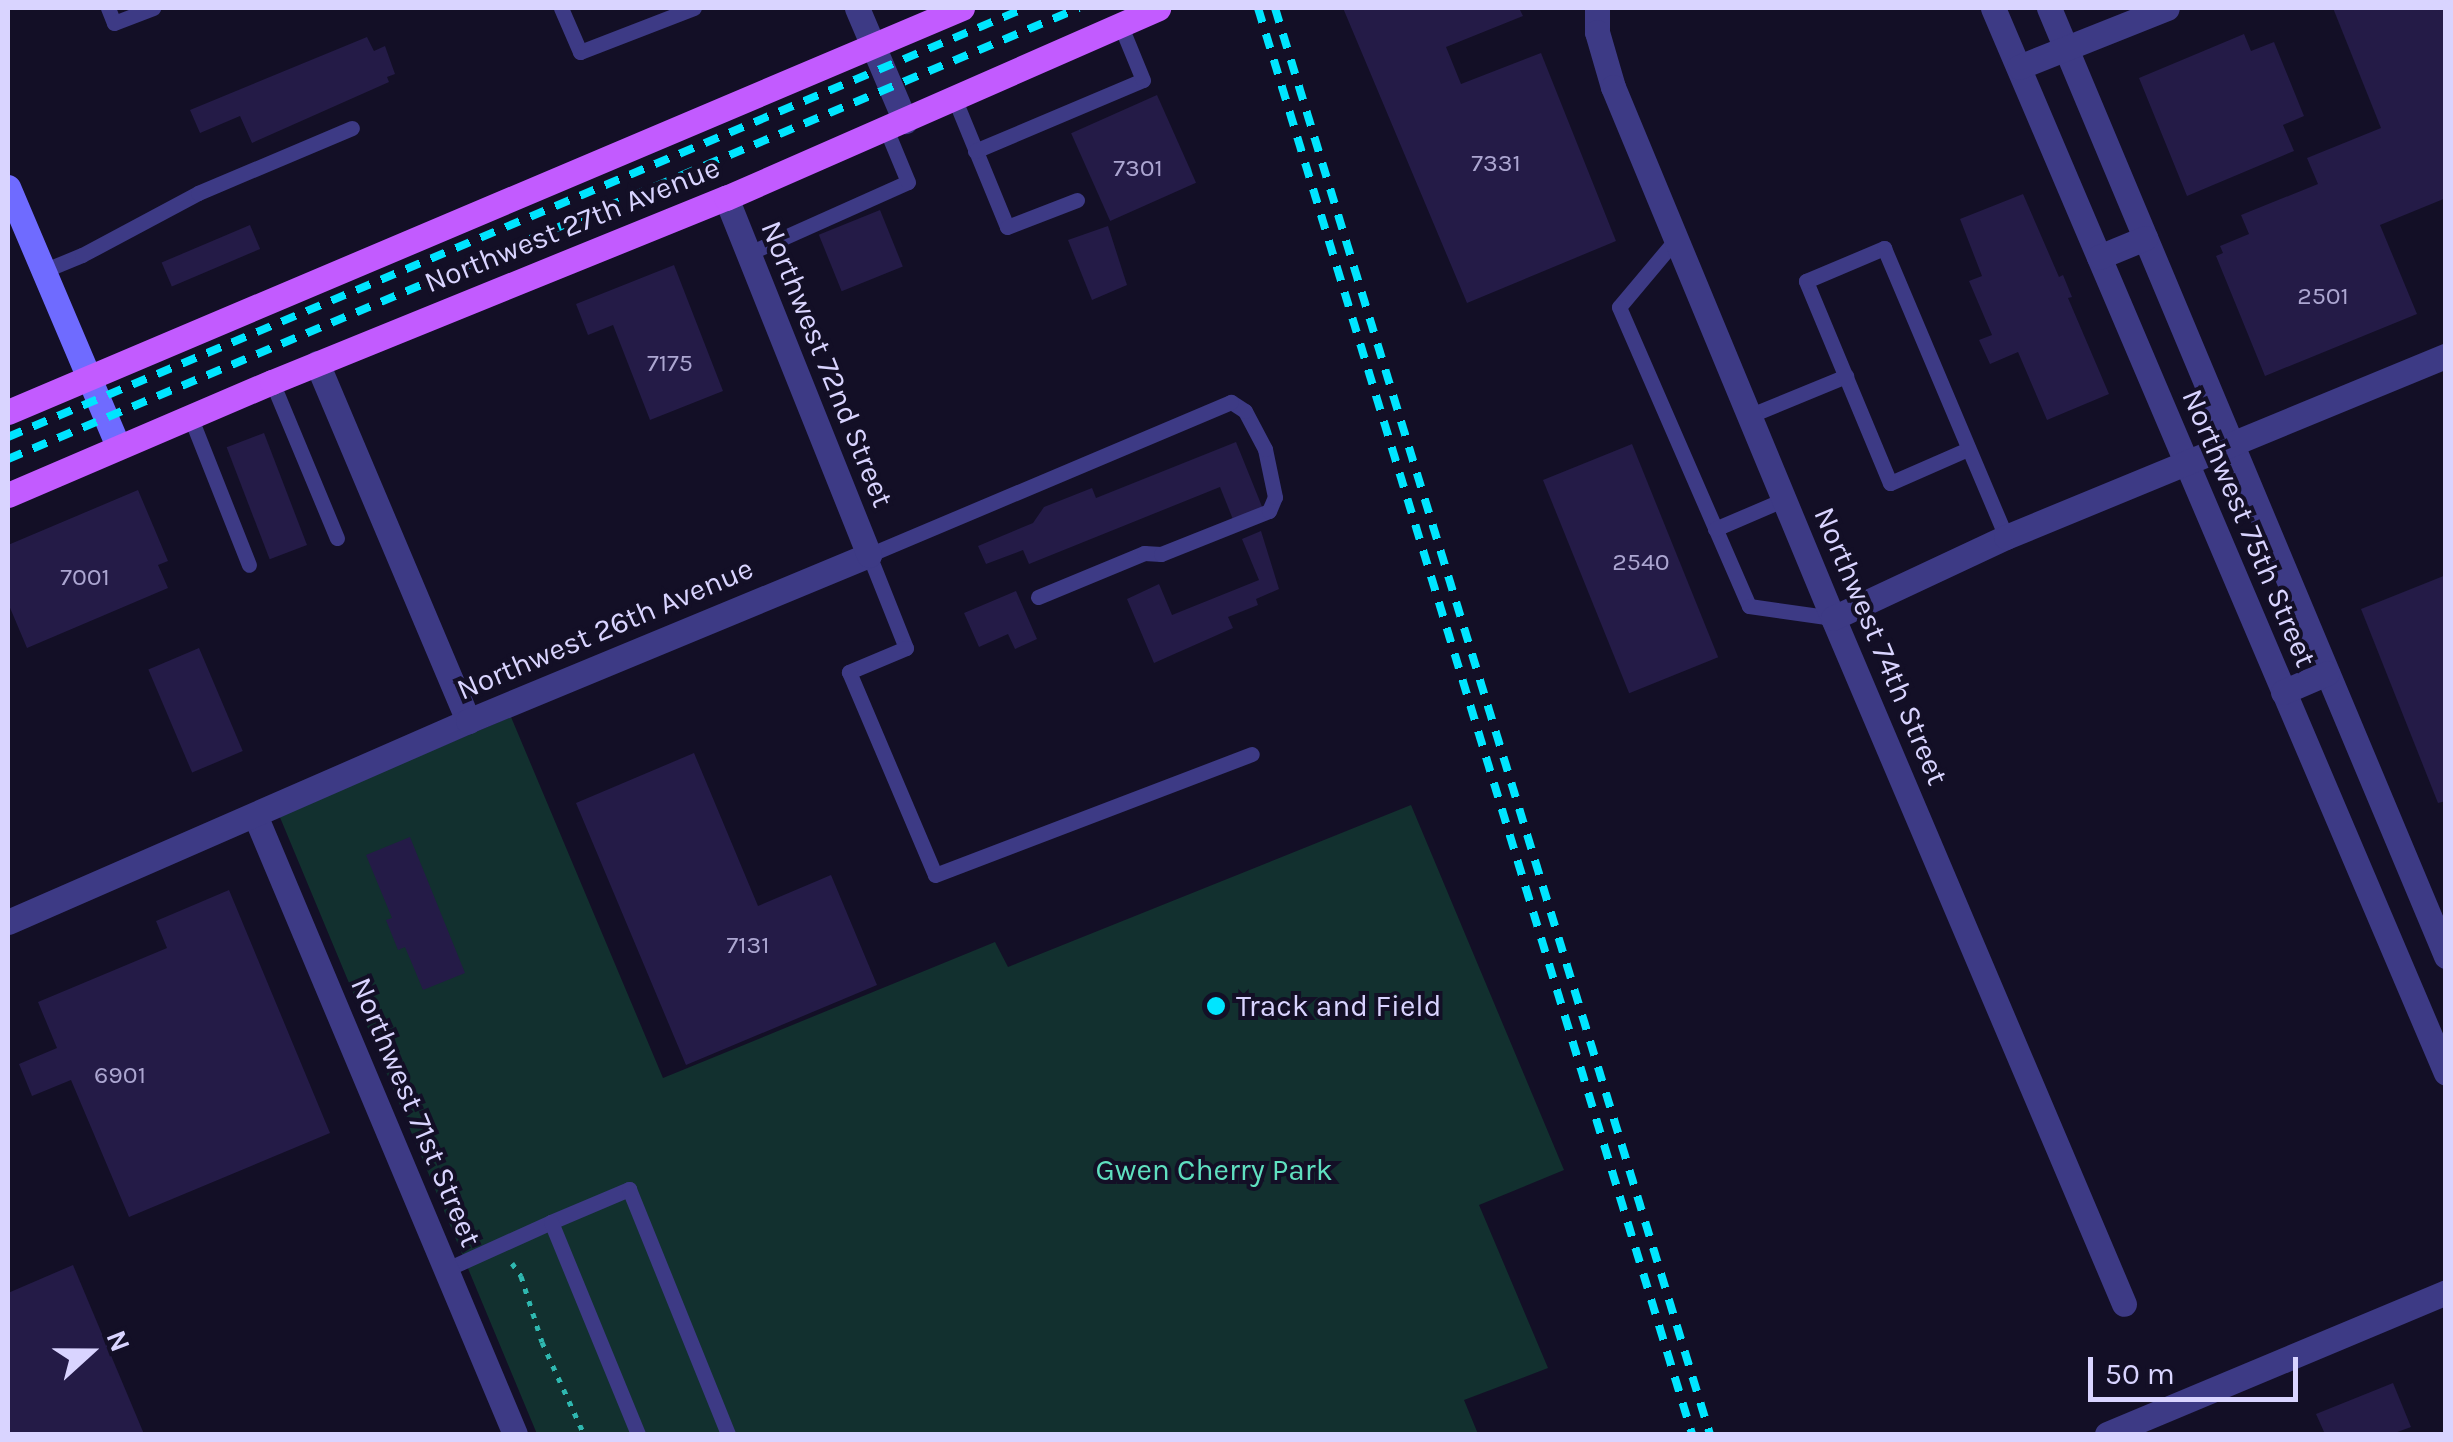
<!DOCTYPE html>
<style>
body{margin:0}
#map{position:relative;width:2453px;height:1442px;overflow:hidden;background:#130f26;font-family:Karla,sans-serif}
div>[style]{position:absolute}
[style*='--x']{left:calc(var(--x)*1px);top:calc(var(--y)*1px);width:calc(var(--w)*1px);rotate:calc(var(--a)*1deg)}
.green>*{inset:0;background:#12302f}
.building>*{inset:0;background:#241b47;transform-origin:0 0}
.path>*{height:5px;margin-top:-2.5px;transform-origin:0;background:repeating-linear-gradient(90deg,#2fb8b0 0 5px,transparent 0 13px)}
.lane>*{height:15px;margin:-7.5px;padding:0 7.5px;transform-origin:7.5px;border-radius:7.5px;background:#3d3a85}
.street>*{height:25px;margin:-12.5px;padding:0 12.5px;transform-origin:12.5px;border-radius:12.5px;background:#3d3a85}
.secondary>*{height:25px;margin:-12.5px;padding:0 12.5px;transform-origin:12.5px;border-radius:12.5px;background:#6f6bff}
.primary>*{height:25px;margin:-12.5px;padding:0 12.5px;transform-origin:12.5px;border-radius:12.5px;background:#c25bff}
.rail>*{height:8px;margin-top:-4px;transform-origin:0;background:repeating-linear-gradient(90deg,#00e5ff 0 15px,transparent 0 27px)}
.dots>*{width:28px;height:28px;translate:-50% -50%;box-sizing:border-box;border:5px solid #130f26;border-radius:50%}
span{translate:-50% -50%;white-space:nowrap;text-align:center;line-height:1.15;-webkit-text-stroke:8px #130f26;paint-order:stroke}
.number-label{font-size:25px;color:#aca6d1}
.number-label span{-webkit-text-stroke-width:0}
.street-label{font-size:30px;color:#d9d4ff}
.poi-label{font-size:30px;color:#d9d4ff}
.left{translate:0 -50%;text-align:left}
.park-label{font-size:30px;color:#5fe0c0}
.frame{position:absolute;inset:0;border:10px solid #d9d4ff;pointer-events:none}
.north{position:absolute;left:40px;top:1302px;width:100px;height:100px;-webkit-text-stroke:8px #130f26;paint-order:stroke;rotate:69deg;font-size:28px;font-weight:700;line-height:40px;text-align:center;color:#d9d4ff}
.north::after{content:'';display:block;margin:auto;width:35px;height:45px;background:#d9d4ff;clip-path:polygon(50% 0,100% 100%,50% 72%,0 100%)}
.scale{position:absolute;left:2088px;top:1357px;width:210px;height:45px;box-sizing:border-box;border:5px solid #d9d4ff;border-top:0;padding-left:12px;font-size:30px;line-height:35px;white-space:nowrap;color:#d9d4ff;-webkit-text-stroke:8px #130f26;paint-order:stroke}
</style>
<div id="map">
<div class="green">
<i style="clip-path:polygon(511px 717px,663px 1078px,995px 942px,1008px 967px,1411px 805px,1564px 1170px,1479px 1205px,1548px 1368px,1464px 1400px,1478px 1434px,537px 1434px,279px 815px)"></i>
</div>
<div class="building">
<i style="clip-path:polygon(1343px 8px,1519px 8px,1523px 16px,1446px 47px,1461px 84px,1541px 53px,1616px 241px,1467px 303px)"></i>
<i style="clip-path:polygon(2333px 8px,2446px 8px,2446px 198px,2380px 225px,2417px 314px,2265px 376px,2216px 256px,2223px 253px,2220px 246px,2249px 234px,2241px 215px,2318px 184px,2307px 158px,2381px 128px)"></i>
<i style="clip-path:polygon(2244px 34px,2251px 51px,2274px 42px,2304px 116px,2283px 125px,2294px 151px,2187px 196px,2139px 78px)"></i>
<i style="clip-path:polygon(367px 37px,374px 51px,385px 46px,395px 74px,387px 77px,389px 82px,252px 143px,240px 116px,200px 133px,190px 110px)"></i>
<i style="left:1157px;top:95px;width:96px;height:94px;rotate:66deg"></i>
<i style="clip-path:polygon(2023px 194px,2059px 277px,2063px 275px,2072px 297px,2068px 298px,2109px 394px,2047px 420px,2018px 352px,1990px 364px,1979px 340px,1992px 335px,1969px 281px,1982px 276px,1960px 219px)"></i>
<i style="left:880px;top:210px;width:61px;height:66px;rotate:68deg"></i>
<i style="left:250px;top:225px;width:26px;height:96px;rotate:67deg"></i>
<i style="clip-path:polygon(1108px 226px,1127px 285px,1092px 300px,1068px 240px)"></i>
<i style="clip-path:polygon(674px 265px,723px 391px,650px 420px,613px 325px,588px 335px,576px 304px)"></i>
<i style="left:264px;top:433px;width:120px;height:40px;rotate:69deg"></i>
<i style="clip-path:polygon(1236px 442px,1263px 509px,1234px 522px,1220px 487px,1029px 564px,1023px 550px,986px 564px,978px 546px,1033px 523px,1044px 507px,1092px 488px,1096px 498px)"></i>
<i style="left:1632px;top:444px;width:230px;height:96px;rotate:68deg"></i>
<i style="clip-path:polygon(138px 490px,168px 561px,158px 565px,168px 588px,27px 648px,8px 603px,8px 545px)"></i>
<i style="clip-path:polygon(1261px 531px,1279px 589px,1256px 599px,1258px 605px,1228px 617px,1233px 628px,1154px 663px,1127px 599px,1159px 584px,1172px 615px,1259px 580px,1242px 539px)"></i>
<i style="clip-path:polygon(2446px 575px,2446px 801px,2438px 803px,2361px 609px)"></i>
<i style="clip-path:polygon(1016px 591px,1037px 639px,1015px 649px,1008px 634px,979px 647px,964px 613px)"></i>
<i style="left:199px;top:648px;width:112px;height:55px;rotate:67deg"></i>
<i style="clip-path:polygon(694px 753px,758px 906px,831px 875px,877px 985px,686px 1065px,576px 803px)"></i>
<i style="clip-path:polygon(410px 837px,465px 973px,423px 990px,405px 947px,398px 950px,386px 920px,392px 918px,366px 855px)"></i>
<i style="clip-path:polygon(229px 890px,330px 1133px,129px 1217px,71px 1080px,32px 1096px,19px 1064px,57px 1048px,38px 1002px,167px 948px,156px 921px)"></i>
<i style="clip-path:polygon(73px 1265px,144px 1434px,8px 1434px,8px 1293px)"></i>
<i style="clip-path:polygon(2393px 1383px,2411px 1427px,2392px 1434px,2325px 1434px,2316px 1414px)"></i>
</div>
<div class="path">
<i style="--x:512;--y:1263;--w:16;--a:55"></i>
<i style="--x:521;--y:1276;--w:69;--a:72.3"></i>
<i style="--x:542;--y:1342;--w:101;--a:65.5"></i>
</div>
<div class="lane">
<i style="--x:108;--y:8;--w:16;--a:68"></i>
<i style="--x:114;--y:23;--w:42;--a:-21"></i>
<i style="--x:561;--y:8;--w:48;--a:66.6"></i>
<i style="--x:580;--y:52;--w:122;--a:-21.1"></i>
<i style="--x:955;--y:100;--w:137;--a:67.7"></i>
<i style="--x:1007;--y:227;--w:75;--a:-21.1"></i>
<i style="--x:975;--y:151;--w:182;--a:-22.9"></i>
<i style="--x:1143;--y:80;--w:61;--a:-112.3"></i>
<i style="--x:1677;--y:238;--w:90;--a:130"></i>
<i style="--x:1619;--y:307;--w:326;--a:66.5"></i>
<i style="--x:1749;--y:606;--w:85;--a:8.1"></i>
<i style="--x:747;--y:254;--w:176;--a:-24.1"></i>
<i style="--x:908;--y:182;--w:57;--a:-112.5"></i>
<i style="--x:43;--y:271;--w:42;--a:-22.3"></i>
<i style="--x:82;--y:255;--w:132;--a:-28.1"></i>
<i style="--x:198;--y:193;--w:167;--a:-22.9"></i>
<i style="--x:272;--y:382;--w:169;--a:67.4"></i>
<i style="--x:1751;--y:415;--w:103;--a:-22.3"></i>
<i style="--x:190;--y:416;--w:160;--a:68.4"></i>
<i style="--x:1968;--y:449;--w:85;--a:156.4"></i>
<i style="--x:1890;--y:483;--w:219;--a:-112.6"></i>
<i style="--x:1806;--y:281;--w:85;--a:-22.9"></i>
<i style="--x:1884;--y:248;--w:314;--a:67.1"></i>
<i style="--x:1715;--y:529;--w:76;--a:-23.2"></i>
<i style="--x:1038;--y:597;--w:115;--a:-22.5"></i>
<i style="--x:1144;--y:553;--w:17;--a:3"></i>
<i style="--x:1161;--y:554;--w:116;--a:-21.7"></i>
<i style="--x:1269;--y:511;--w:15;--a:-67"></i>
<i style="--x:1275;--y:497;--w:49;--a:-101.8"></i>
<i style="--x:1265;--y:449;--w:43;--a:-117.8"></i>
<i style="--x:1245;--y:411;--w:17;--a:-147"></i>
<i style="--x:1231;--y:402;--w:393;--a:157.1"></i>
<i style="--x:869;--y:555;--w:100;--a:68.3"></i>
<i style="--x:906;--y:648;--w:62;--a:157.2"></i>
<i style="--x:849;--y:672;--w:220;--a:67"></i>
<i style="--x:935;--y:875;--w:339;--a:-20.9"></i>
<i style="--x:551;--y:1222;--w:85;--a:-22.9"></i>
<i style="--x:629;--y:1189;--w:264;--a:68"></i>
<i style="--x:447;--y:1269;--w:114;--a:-24.3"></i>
<i style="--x:551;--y:1222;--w:229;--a:67.7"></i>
</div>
<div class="street">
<i style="--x:857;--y:8;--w:123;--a:67"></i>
<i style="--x:1597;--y:8;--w:24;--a:90"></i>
<i style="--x:1597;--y:32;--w:57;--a:73.8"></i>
<i style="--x:1613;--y:87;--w:575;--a:67.5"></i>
<i style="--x:1833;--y:618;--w:745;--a:67.01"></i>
<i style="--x:1993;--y:8;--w:1157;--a:66.96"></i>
<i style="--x:2049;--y:8;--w:1028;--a:67.28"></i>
<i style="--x:2019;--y:67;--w:159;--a:-21.7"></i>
<i style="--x:2099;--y:257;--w:50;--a:-22.4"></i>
<i style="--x:317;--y:363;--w:389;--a:67.1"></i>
<i style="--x:1833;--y:618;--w:191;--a:-25.1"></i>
<i style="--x:2006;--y:537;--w:476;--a:-22.4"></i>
<i style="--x:2283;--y:692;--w:48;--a:-23.4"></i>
<i style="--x:255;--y:815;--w:671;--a:67.22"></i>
<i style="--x:8;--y:922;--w:502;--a:-23.6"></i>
<i style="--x:468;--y:721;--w:434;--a:-22.5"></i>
<i style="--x:869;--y:555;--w:385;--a:-111.8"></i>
<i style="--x:2107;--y:1434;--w:368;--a:-22.7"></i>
</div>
<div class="secondary">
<i style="--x:8;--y:187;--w:281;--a:67"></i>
</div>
<div class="primary">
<i style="--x:8;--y:412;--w:1036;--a:-22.95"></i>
<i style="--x:8;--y:495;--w:287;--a:-23.2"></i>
<i style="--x:272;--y:382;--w:490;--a:-22.1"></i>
<i style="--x:726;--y:198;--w:472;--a:-23.7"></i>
</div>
<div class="rail">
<i style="--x:1258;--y:8;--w:1491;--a:73.07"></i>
<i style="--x:1275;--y:8;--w:1491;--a:73.04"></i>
<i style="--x:8;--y:437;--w:1104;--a:-22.87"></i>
<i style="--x:8;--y:459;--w:1162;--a:-22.84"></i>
</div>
<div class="dots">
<i style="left:1216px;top:1006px;background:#00e5ff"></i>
</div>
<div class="number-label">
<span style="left:1496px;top:163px">7331</span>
<span style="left:1138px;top:168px">7301</span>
<span style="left:2323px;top:296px">2501</span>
<span style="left:670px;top:363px">7175</span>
<span style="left:1641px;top:562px">2540</span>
<span style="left:85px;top:577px">7001</span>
<span style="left:748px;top:945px">7131</span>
<span style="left:120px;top:1075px">6901</span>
</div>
<div class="street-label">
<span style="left:572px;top:225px;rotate:-22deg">Northwest 27th Avenue</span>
<span style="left:827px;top:364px;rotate:68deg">Northwest 72nd Street</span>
<span style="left:2249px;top:528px;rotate:67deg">Northwest 75th Street</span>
<span style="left:605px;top:629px;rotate:-23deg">Northwest 26th Avenue</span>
<span style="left:1881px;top:646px;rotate:67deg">Northwest 74th Street</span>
<span style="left:416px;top:1112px;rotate:67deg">Northwest 71st Street</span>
</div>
<div class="poi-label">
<span class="left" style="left:1236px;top:1006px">Track and Field</span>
</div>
<div class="park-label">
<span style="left:1214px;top:1170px">Gwen Cherry Park</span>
</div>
<div class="frame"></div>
<div class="north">N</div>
<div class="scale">50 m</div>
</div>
